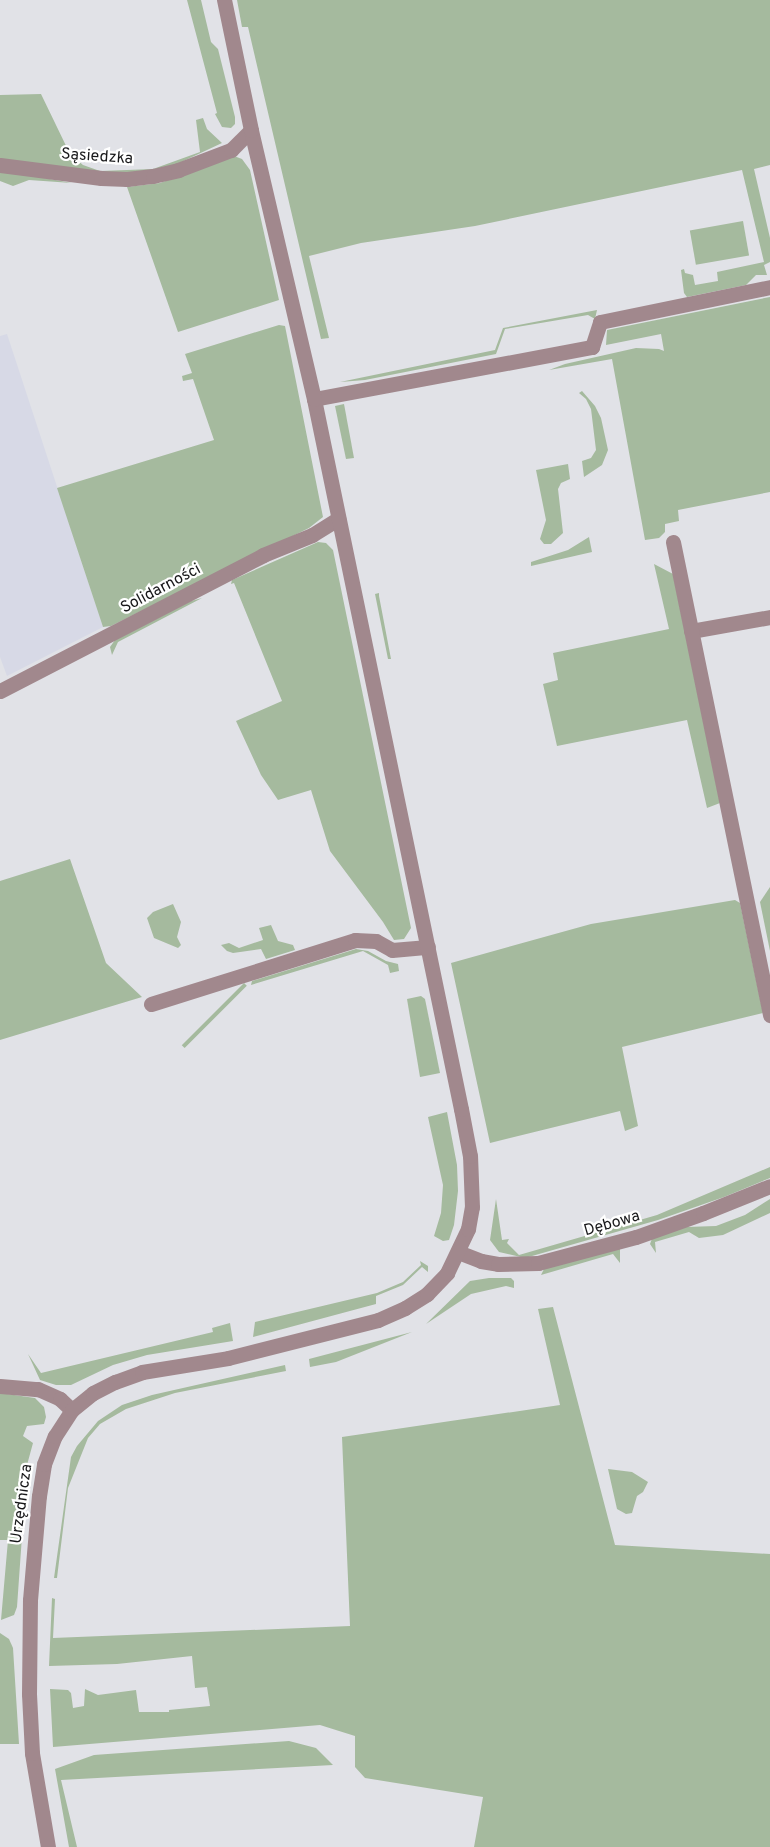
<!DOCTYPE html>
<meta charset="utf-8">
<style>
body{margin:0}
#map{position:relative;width:770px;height:1847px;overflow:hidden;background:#e1e2e7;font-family:Overpass,sans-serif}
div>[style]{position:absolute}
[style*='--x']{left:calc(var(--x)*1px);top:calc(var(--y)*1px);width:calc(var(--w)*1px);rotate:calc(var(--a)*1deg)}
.built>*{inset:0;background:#d7d9e6}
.green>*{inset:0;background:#a5ba9e;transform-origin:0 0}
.service>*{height:15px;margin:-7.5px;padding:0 7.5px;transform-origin:7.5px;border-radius:7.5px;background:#a1888d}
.minor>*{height:15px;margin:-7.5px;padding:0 7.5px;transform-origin:7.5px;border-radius:7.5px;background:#a1888d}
.tertiary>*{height:15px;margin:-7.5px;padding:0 7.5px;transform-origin:7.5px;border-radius:7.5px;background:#a1888d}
span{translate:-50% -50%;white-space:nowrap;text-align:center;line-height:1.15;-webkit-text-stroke:4.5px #fff;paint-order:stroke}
.street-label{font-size:16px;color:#18181a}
</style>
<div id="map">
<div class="built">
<i style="clip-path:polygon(7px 334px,103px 627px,7px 676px,0 657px,0 336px)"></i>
</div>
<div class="green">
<i style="clip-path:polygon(187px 0,201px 0,211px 42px,218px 49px,235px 117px,235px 124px,231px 128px,222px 127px,215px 114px,217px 113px)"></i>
<i style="clip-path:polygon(237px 0,770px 0,770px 165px,754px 169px,770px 238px,770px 262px,764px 265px,767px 275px,756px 275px,746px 285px,687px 297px,684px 293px,681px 270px,684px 269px,685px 273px,693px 275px,695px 285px,718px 281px,717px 272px,764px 262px,742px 170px,475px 226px,361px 243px,309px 256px,329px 338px,321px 339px,248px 27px,242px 27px)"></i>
<i style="clip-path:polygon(41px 94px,70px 154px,83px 165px,100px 171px,153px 169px,200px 152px,196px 120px,203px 118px,207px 129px,222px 143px,175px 165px,134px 174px,106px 174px,0 160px,0 95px)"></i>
<i style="clip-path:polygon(234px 156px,242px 159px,250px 170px,279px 300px,178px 332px,127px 187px,160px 183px)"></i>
<i style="clip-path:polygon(0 170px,72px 183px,29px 180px,13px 186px,0 181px)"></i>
<i style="left:743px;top:221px;width:35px;height:54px;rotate:80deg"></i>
<i style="clip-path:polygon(770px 297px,770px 492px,678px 510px,679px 521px,665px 524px,665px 532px,659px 538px,645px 540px,612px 359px,549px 370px,565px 364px,636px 348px,659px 349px,664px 351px,661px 334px,606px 345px,607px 330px)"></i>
<i style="clip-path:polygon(597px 310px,595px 319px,588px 315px,505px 329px,496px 354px,365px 380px,340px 382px,495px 350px,503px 328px)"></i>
<i style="clip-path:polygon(279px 325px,285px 326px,323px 517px,309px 528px,111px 626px,103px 627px,57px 488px,214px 440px,193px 379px,183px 381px,182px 376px,192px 373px,185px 354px)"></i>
<i style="clip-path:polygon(582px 391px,595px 406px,601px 418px,608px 450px,602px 465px,584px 477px,582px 461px,591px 458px,596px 450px,591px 409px,586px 399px,579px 393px)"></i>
<i style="clip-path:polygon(344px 404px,354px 458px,346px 459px,335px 406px)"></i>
<i style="clip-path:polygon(568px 464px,570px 479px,561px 483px,558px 489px,563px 533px,551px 544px,544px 544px,540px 539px,546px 520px,536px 470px)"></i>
<i style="clip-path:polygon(589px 537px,592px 552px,531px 566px,531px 562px,568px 550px)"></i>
<i style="clip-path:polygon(318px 542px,326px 543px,333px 550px,411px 928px,404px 939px,394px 940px,383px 922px,330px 851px,311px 790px,278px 800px,261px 775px,236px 721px,282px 701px,234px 583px,231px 584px,232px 580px)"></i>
<i style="clip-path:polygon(654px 564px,673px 574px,720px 803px,707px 808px,687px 720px,557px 746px,543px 684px,558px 680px,553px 653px,669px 629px)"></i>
<i style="clip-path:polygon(379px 593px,379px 596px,391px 659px,388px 659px,375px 594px)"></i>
<i style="clip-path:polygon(202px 598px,118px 642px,112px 655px,110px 647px,115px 640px,191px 601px)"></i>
<i style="clip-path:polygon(70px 859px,106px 963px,142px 997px,0 1040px,0 881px)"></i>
<i style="clip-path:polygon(770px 887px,770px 951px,760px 902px)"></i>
<i style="clip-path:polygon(735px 900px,740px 903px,763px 1013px,622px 1047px,638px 1126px,625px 1131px,620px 1111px,490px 1143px,451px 963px,591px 924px)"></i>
<i style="clip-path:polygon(173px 904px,181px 922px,177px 937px,181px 945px,178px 948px,154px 938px,147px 918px,153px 912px)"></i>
<i style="clip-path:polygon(271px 925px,278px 941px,293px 945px,295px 950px,266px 959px,261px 949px,233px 953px,227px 951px,221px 945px,229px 943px,239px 948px,263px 940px,259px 928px)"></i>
<i style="clip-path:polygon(356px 949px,368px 951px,386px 961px,398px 964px,399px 971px,390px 973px,388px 965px,363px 951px,251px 985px,252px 981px)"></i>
<i style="left:244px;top:983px;width:4px;height:88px;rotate:45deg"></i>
<i style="clip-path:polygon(421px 996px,425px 999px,440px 1073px,420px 1077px,407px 999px)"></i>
<i style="clip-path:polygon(447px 1112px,457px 1165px,458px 1191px,454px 1225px,449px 1240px,443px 1241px,434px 1236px,441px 1213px,443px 1185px,428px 1117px)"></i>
<i style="clip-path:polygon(770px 1167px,770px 1178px,724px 1197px,658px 1220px,525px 1258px,499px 1252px,490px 1240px,496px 1199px,502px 1240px,509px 1239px,507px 1243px,519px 1255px,657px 1215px)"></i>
<i style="clip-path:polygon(770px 1199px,770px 1213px,723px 1235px,699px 1238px,689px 1232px,655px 1242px,656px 1253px,650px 1244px,653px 1236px,686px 1227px,716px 1226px,745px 1215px)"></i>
<i style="clip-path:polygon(620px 1248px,620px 1263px,613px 1254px,541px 1275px,544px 1269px)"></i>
<i style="clip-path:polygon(420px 1261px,428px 1266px,428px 1272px,422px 1267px,403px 1285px,376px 1296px,376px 1304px,253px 1337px,255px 1322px,377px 1293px,403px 1282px,421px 1265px)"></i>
<i style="clip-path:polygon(489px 1278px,511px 1278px,514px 1281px,514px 1288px,506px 1286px,471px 1294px,426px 1324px,470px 1281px)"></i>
<i style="clip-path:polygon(553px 1307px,615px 1545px,770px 1554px,770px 1847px,474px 1847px,483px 1797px,365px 1778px,355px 1767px,355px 1736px,320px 1725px,53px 1747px,50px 1689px,68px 1690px,71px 1693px,73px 1708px,84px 1706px,85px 1689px,98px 1695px,136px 1690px,139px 1712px,169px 1712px,169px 1710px,210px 1706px,207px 1687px,195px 1688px,192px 1656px,117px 1664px,49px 1666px,52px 1598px,55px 1599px,53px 1638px,350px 1626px,342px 1437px,560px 1405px,538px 1309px)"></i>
<i style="clip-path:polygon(230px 1323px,233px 1341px,147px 1355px,113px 1365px,71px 1385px,56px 1385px,40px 1380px,28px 1354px,41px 1373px,213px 1332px,212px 1328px)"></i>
<i style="clip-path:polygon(412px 1332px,336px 1362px,310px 1367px,309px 1359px)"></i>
<i style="clip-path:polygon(285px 1365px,286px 1371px,175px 1393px,126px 1409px,100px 1424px,88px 1438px,68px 1488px,57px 1578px,54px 1578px,71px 1457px,77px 1446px,98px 1421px,122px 1405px,152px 1395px)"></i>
<i style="clip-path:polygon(0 1393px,35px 1398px,44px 1407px,46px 1417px,44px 1424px,27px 1426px,23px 1436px,33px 1443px,27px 1465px,17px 1607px,14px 1615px,1px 1620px,8px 1540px,0 1540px)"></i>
<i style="clip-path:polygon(608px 1469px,632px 1472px,648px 1482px,643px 1492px,637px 1496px,632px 1513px,626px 1514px,617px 1509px)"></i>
<i style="clip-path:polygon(0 1633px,9px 1639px,13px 1648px,19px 1744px,0 1744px)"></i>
<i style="clip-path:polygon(289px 1741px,316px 1748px,333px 1765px,61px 1780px,77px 1847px,69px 1847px,55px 1769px,94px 1755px)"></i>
</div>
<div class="service">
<i style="--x:0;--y:165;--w:102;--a:7.3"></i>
<i style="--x:101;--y:178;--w:26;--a:2"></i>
<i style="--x:127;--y:179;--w:26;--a:-7"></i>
<i style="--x:153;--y:176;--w:26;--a:-13"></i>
<i style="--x:178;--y:170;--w:57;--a:-20.7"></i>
<i style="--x:231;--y:150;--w:28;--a:-45"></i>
<i style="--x:314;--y:399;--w:283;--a:-10.6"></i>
<i style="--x:592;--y:347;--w:26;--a:-72"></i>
<i style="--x:600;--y:322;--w:174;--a:-11.6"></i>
<i style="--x:691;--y:631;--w:80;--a:-10"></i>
<i style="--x:0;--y:691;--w:296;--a:-27.3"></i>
<i style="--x:263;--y:555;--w:53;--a:-22.2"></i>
<i style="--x:312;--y:535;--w:31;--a:-32"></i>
<i style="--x:151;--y:1004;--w:214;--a:-17.4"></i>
<i style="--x:355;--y:940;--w:21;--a:3"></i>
<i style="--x:376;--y:941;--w:18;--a:29"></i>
<i style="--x:392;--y:950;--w:36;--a:-5"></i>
</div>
<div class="minor">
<i style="--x:673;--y:542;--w:483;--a:78.4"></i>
<i style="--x:458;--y:1252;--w:25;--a:21"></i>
<i style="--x:481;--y:1261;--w:17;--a:10"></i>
<i style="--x:498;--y:1264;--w:40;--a:-1.4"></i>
<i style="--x:538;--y:1263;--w:101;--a:-14.9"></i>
<i style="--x:636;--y:1237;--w:71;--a:-19.7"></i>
<i style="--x:703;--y:1213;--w:72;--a:-21.9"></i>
<i style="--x:0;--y:1386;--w:38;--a:5"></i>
<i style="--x:38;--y:1389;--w:24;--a:24"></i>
<i style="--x:60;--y:1399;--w:16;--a:43"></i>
</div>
<div class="tertiary">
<i style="--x:48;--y:1847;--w:95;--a:-99.7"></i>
<i style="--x:32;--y:1753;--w:59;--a:-92.9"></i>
<i style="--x:29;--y:1694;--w:94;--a:-89.4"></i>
<i style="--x:30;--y:1600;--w:104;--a:-85.1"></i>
<i style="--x:39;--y:1496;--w:32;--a:-81"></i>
<i style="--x:44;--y:1464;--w:30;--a:-69"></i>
<i style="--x:55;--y:1436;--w:31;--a:-57"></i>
<i style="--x:72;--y:1410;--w:27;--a:-39"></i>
<i style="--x:93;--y:1393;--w:25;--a:-27"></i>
<i style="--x:115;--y:1382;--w:29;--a:-20"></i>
<i style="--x:142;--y:1372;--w:87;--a:-9.2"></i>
<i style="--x:228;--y:1358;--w:155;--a:-14.2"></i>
<i style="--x:378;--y:1320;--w:30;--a:-24"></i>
<i style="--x:405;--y:1308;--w:26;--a:-32"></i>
<i style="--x:427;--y:1294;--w:29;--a:-46"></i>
<i style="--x:447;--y:1273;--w:49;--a:-64.5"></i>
<i style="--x:468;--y:1229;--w:22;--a:-80"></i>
<i style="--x:472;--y:1207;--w:51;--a:-92.2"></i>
<i style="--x:470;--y:1156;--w:48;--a:-100.8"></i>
<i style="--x:461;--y:1109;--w:725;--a:-101.7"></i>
<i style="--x:314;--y:399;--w:276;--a:-103.2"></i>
<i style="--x:251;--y:130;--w:133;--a:-101.7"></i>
</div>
<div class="street-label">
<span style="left:97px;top:157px;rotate:4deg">Sąsiedzka</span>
<span style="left:161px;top:589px;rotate:-28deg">Solidarności</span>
<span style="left:612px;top:1224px;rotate:-16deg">Dębowa</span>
<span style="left:22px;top:1504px;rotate:-82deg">Urzędnicza</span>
</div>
</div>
